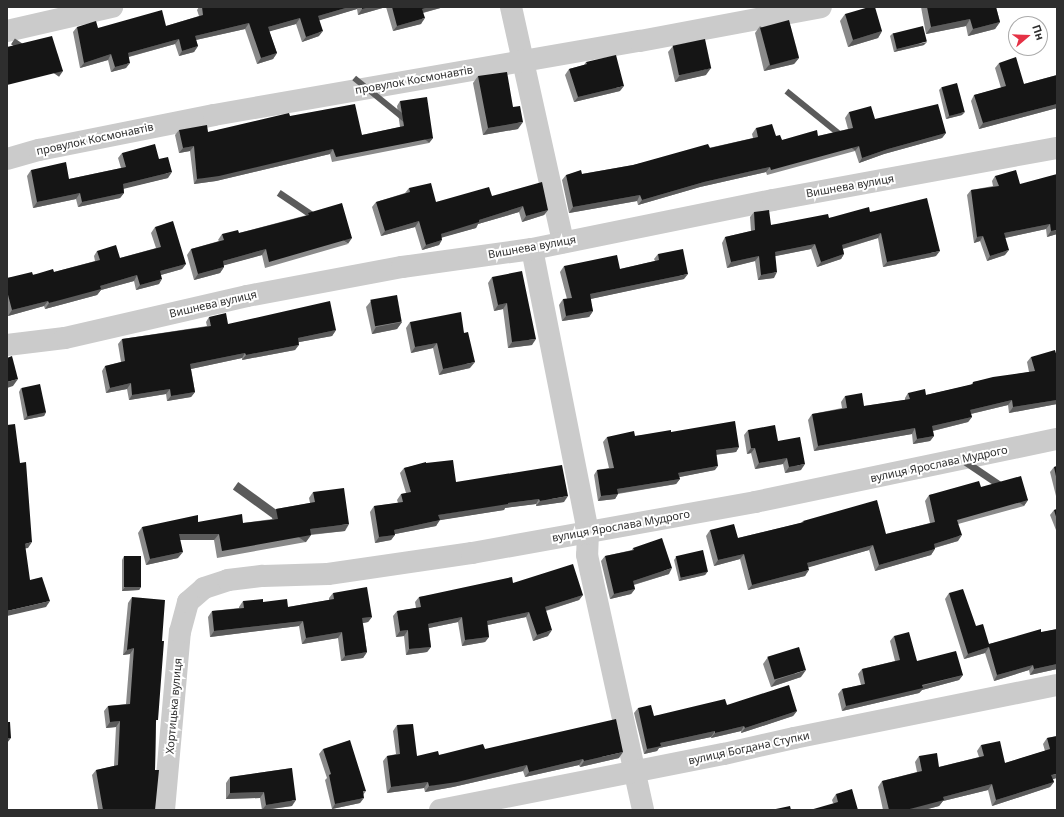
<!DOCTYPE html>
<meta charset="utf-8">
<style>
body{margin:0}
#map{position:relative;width:1064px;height:817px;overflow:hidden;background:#fff;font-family:"Noto Sans",sans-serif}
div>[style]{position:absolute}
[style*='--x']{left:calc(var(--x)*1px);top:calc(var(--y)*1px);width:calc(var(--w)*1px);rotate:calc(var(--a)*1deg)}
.minor>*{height:22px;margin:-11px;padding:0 11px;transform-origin:11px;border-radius:11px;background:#cbcbcb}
.wall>*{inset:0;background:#8a8a8a}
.shaded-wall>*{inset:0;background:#5b5b5b;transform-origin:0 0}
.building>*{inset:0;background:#151515;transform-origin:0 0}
span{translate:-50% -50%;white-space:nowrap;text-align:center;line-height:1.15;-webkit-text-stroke:4px #fff;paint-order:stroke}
.street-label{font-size:11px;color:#2e2e2e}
.frame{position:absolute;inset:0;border:8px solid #2e2e2e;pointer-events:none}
.north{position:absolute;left:1008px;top:16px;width:40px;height:40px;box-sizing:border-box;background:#fff;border:1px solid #ababab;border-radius:50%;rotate:71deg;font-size:11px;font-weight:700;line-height:16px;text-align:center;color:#2e2e2e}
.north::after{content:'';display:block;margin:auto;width:14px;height:18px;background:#e53145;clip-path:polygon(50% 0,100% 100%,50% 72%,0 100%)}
</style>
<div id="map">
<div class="minor">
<i style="--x:511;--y:7;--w:241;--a:77.5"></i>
<i style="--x:7;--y:31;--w:108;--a:-12.9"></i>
<i style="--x:7;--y:159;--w:33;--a:-16"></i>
<i style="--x:39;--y:150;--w:178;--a:-11.3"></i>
<i style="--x:214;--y:115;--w:432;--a:-9.9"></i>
<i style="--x:640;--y:41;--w:184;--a:-10.6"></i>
<i style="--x:532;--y:249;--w:288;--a:78.8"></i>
<i style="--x:588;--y:531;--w:24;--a:92"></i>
<i style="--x:587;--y:555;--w:261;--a:77.6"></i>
<i style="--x:7;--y:345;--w:58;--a:-6.9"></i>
<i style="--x:65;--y:338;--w:187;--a:-13"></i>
<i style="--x:247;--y:296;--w:158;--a:-10.6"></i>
<i style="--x:402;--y:267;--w:131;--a:-7.9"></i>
<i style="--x:532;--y:249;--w:246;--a:-11.5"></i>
<i style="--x:773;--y:200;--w:289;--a:-10.4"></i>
<i style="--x:164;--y:810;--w:179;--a:-84.9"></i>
<i style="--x:180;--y:632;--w:31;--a:-75"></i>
<i style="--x:188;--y:602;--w:21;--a:-41"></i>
<i style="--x:204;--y:588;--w:25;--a:-18"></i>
<i style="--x:228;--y:580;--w:35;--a:-7"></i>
<i style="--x:263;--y:576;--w:65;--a:-1.8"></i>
<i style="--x:328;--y:574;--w:146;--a:-8.3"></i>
<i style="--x:472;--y:553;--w:288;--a:-10.2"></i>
<i style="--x:755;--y:502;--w:309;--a:-11.8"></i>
<i style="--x:440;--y:810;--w:289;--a:-11.2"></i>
<i style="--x:724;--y:754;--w:72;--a:-12.9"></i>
<i style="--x:794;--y:738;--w:268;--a:-11.4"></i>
</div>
<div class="wall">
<i style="clip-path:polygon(199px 7px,386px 7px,358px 15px,357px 9px,319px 20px,319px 36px,302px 42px,296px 24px,269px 31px,277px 53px,273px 59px,257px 64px,245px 29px,196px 40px,198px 46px,194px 52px,179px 56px,175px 44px,129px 57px,126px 68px,111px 72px,108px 60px,80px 68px,73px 32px,77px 27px,98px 28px,166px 26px,199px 16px,197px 10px)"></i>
<i style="clip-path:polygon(386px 7px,444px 7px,423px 13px,421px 24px,393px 31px)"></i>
<i style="clip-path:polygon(921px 7px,996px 7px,1000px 22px,995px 29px,968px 36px,966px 26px,926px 34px)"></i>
<i style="clip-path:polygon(845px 14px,882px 31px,878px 38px,848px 47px,840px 21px)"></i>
<i style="clip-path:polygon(760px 26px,799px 58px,794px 64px,764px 71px,755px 33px)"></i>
<i style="clip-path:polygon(893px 33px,924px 45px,894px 52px,890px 36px)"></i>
<i style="clip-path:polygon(673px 46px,706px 75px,675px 82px,668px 52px)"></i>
<i style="clip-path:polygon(586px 62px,620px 91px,574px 102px,565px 75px,569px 69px,584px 65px)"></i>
<i style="clip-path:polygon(999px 63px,1024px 84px,1057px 75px,1057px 108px,979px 129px,971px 101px,974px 95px,1001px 88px,995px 68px)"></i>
<i style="clip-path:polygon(478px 76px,513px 107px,518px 129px,483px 135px,473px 83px)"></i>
<i style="clip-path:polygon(942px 87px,962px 115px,946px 119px,939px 90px)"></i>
<i style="clip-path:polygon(400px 101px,433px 138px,429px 143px,332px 162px,330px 154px,216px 181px,194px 184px,190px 151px,179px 153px,175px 135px,179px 130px,208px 132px,290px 116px,362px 135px,400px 127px,397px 106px)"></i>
<i style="clip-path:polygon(849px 112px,875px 119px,946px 133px,942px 138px,884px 154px,859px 163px,855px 151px,767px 175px,766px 172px,700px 187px,638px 205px,637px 201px,569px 213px,562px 180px,566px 175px,582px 174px,633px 165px,753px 138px,752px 134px,756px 128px,776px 136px,782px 140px,818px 136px,848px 129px,845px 118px)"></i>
<i style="clip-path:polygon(122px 153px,159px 159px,168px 178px,124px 188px,124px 193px,120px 198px,78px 207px,76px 199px,33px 208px,27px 176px,31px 170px,69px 179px,121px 168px,118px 158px)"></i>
<i style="clip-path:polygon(995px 176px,1020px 184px,1057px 234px,1047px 237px,1046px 229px,1005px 238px,1005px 255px,987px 261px,980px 241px,974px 243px,967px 195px,971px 190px,993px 186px,992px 181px)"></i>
<i style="clip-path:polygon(409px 188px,436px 202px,492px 196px,548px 210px,544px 215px,522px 222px,519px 212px,478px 224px,476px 228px,442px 237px,439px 245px,422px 250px,415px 227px,381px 236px,372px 207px,376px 202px,405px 193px)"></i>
<i style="clip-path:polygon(754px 212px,771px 225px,829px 218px,870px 212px,936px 256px,883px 267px,878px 238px,843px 249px,844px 254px,841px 259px,817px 267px,811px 249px,775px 256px,774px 278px,758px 280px,755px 261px,727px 268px,722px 243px,725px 237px,751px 231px,750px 217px)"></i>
<i style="clip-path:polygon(308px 213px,348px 244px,265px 268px,262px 255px,224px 265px,224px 267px,220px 273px,194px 280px,187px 255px,191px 249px,219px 241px,218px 240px,222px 234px,239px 233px,307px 215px)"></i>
<i style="clip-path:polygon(155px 227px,186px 264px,182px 269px,161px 275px,159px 284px,136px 290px,134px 281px,101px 290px,97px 295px,45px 309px,44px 306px,8px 316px,7px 311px,7px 278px,54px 272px,95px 261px,94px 256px,97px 251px,120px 258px,156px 248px,151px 233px)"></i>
<i style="clip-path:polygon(658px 254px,684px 279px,590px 299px,593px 311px,589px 317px,562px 321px,559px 305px,563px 299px,567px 299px,560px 272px,564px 266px,620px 269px,655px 261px,654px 259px)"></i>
<i style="clip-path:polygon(492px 277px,532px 345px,508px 348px,503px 309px,494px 311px,488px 283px)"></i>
<i style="clip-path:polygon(371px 301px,402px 322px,397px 329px,372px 334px,366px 307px)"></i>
<i style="clip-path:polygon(209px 317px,228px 324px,336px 330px,332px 336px,299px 342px,295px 350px,242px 360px,242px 358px,191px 369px,195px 392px,191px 397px,167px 401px,166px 394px,129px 400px,127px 389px,106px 393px,102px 371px,105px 366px,121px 362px,118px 344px,122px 339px,207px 326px,206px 322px)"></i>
<i style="clip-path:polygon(410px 322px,470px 368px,439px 375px,433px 348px,411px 353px,406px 328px)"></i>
<i style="clip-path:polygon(1031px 357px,1057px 357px,1057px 404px,1009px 413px,1008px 405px,971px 414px,972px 417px,968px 422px,933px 431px,934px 436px,930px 441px,913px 444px,912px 434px,814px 451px,808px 420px,812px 414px,842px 408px,841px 402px,845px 396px,864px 406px,905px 400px,905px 398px,908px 393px,926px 395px,971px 385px,973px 382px,1029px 372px,1027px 362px)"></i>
<i style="clip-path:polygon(21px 388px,46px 412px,44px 416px,24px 420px,19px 392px)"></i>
<i style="clip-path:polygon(748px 430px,778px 441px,801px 470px,785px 473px,783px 464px,755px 469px,751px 453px,747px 454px,744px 435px)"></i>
<i style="clip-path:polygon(671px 432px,739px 447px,736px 452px,716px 455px,715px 470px,679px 477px,680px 479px,676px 484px,618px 494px,615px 499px,598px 501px,594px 475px,597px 470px,609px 468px,603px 442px,607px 437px,635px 436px)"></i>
<i style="clip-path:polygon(426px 463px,456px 482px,564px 502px,536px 506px,536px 504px,505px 508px,504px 510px,439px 520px,436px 526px,395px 534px,391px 540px,375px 543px,370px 512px,374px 506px,398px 503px,397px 500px,401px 494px,406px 493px,400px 473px,404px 468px)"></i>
<i style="clip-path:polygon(1057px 466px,1057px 500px,1050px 472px,1054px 467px)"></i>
<i style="clip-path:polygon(981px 487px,1028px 500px,1024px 506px,958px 524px,958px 541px,935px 548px,931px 555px,875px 571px,869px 550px,808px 567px,805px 576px,748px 590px,740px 559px,714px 566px,706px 536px,710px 530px,738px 538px,801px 523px,803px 521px,886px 534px,930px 523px,925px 501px,929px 495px)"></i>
<i style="clip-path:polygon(313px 492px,345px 531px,311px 535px,306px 542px,217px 558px,214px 540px,180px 540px,178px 558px,146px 565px,138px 533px,142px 527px,198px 522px,243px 523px,272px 519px,272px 515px,276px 509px,310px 503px,309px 498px)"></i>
<i style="clip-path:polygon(1057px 509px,1057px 530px,1056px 530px,1050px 515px,1054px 510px)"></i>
<i style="clip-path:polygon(633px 548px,669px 574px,634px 585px,635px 589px,631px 594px,610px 599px,601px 561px,605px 556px,632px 550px)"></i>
<i style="clip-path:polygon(124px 556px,141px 587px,139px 590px,122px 591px,122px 560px)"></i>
<i style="clip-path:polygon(676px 557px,708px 571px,705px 575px,679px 581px,674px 560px)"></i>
<i style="clip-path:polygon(513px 583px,583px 595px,579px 600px,546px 611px,548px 636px,533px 641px,526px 617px,488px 625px,489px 637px,485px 642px,462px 646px,458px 622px,429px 628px,431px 647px,427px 652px,406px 655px,404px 636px,396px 637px,393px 616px,397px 611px,416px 608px,415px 602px,419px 597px)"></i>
<i style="clip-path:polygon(333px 593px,372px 617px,368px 622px,363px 623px,367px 652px,363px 658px,341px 661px,338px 638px,302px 644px,299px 626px,210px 637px,208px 617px,212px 611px,239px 608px,239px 607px,243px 601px,288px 607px,329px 600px,329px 598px)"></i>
<i style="clip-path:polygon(949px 593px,989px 644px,1057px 629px,1057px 669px,1030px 675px,1029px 670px,994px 681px,985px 653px,964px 659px,945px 599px)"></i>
<i style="clip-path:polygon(132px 597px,162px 641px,156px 723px,155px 770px,155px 810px,98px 809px,92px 775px,96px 770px,114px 766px,116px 727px,106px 728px,104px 711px,108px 706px,126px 704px,130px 654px,123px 655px,128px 603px)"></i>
<i style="clip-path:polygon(894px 636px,917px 661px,963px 675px,959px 680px,922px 690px,919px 693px,842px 711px,838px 694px,842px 689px,861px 685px,858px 674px,862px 669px,895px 661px,890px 641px)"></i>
<i style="clip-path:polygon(768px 657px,801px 677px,771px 687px,763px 664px)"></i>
<i style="clip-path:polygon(727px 705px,797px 711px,793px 716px,741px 733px,741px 731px,711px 738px,711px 737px,659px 748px,657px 751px,644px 754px,634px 713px,638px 708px,654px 716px)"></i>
<i style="clip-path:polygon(397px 725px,417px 756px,439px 755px,485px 749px,619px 758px,580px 767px,579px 765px,525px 777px,523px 771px,453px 787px,425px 792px,424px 788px,387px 793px,383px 761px,387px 756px,396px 754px,393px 731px)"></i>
<i style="clip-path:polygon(1057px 736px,1053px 779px,1054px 782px,1050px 787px,992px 806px,988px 790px,943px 801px,939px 806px,924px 810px,883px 810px,878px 787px,882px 781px,917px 772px,915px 762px,919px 756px,939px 767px,979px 757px,977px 751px,981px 745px,1005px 763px,1045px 751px,1043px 744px,1047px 738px)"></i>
<i style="clip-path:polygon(323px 749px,366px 791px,363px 795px,360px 803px,332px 809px,325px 780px,327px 778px,319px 754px)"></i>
<i style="clip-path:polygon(292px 768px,292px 806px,266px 810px,262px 810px,260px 798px,226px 799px,226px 783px,230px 777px)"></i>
<i style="clip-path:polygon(836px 794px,858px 810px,833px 803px,832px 800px)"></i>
</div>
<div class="shaded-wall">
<i style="clip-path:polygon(349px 7px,358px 7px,357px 9px,314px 22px,318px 16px)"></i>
<i style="clip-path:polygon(370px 7px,386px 7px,358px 15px,362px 9px)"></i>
<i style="clip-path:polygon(429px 7px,444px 7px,418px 14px,422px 9px)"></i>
<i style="clip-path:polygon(300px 18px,296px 24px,264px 33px,268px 27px)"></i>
<i style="clip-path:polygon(425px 18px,421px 24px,393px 31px,397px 26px)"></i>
<i style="clip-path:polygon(970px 19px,966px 26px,926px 34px,931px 27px)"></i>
<i style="clip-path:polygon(1000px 22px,995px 29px,968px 36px,973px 29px)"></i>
<i style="clip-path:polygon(249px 23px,245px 29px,191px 41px,195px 36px)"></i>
<i style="clip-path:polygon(323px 31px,319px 36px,302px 42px,306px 37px)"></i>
<i style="clip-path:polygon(882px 31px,878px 38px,848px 47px,853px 40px)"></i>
<i style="clip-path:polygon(179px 39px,175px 44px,124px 58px,128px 53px)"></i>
<i style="clip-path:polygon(927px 42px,924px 45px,894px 52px,897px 49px)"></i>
<i style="clip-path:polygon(198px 46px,194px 52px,179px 56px,182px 51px)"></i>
<i style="clip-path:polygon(277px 53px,273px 59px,257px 64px,261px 58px)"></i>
<i style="clip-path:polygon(111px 54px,108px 60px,80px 68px,84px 63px)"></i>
<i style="clip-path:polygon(799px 58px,794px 64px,764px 71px,769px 65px)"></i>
<i style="clip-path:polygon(130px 63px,126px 68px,111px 72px,115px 67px)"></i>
<i style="clip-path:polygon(711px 68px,706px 75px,675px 82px,680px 75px)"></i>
<i style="left:63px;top:71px;width:7px;height:58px;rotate:124deg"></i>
<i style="clip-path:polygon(624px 86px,620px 91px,574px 102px,578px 97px)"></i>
<i style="clip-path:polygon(1057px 104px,1057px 108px,979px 129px,983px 123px)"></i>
<i style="clip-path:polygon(965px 112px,962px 115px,946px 119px,949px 116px)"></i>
<i style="clip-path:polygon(523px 122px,518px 129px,483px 135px,488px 128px)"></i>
<i style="clip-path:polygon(946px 133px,942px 138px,884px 154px,859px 163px,862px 158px,888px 149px)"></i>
<i style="left:433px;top:138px;width:6px;height:99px;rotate:129deg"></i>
<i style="clip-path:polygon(194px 146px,190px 151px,179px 153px,183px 148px)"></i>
<i style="left:859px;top:146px;width:6px;height:91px;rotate:129deg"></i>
<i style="clip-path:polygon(333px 149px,330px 154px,216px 181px,194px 184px,197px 179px)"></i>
<i style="clip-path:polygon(770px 167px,766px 172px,700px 187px,638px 205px,642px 200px,704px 182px)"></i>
<i style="clip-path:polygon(172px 172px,168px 178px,119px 190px,123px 184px)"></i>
<i style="clip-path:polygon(80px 193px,76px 199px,33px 208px,37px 202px)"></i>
<i style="clip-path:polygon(124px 193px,120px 198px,78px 207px,82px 202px)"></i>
<i style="clip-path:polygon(640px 195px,637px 201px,569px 213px,573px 207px)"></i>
<i style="clip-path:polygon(523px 206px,519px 212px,478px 224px,476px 228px,437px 239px,441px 234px,479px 220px)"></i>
<i style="clip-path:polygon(548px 210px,544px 215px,522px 222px,526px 216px)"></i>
<i style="clip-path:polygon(419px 221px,415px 227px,381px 236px,385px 231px)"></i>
<i style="clip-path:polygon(1050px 224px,1046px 229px,1000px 239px,1004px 233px)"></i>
<i style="clip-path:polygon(1057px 230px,1057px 234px,1047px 237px,1051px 231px)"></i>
<i style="clip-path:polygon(881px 233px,878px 238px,838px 250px,842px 245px)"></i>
<i style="clip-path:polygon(983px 236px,980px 241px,974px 243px,977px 237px)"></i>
<i style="left:352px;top:238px;width:7px;height:86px;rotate:124deg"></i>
<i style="clip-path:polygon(442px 240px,439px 245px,422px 250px,426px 245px)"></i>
<i style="clip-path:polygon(815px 244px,811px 249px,771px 257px,775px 252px)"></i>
<i style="clip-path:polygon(266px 249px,262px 255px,218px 267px,223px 261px)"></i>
<i style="clip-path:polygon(1009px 250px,1005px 255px,987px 261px,990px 256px)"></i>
<i style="clip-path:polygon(940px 251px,936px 256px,883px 267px,887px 262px)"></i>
<i style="clip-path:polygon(844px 254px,841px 259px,817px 267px,821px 262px)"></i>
<i style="clip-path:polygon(759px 256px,755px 261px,727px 268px,731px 262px)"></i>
<i style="clip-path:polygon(186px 264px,182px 269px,157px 276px,160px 271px)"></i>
<i style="clip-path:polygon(224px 267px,220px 273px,194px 280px,198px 274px)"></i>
<i style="clip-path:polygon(777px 272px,774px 278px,758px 280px,761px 275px)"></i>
<i style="clip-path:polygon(688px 274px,684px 279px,586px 300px,590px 294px)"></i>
<i style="clip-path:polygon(137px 275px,134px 281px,101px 290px,97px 295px,45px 309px,49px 303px,100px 286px)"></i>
<i style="clip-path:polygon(162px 279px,159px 284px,136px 290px,140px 285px)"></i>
<i style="clip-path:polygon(48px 301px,44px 306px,8px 316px,12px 310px)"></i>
<i style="clip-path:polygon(507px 303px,503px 309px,494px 311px,498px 305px)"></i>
<i style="clip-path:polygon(593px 311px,589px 317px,562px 321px,566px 316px)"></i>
<i style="clip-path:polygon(402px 322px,397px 329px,372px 334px,376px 327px)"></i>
<i style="clip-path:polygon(336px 330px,332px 336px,294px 343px,298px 338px)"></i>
<i style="clip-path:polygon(536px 339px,532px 345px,508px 348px,512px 342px)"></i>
<i style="clip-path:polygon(437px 343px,433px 348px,411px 353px,415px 347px)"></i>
<i style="clip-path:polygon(299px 345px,295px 350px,242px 360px,246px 355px)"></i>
<i style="clip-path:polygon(245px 353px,242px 358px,186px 370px,190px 364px)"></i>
<i style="clip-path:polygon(475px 362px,470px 368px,439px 375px,443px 369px)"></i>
<i style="clip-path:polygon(18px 379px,13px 386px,7px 388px,7px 382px)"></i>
<i style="clip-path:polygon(131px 383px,127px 389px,106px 393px,110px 388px)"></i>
<i style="clip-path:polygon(170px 389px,166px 394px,129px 400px,132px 395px)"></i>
<i style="clip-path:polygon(195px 392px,191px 397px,167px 401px,171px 396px)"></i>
<i style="clip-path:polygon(1012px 400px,1008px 405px,966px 415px,970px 410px)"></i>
<i style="clip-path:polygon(1057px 400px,1057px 404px,1009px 413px,1013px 407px)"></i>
<i style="clip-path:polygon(46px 412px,44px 416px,24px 420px,27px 416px)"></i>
<i style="clip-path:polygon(972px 417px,968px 422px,928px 432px,932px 426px)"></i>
<i style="clip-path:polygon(915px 428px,912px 434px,814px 451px,818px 446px)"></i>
<i style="clip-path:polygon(934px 436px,930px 441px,913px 444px,917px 439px)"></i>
<i style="clip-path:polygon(739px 447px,736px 452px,712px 455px,716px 450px)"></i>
<i style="clip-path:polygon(751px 448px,755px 448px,751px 453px,747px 454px)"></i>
<i style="clip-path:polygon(787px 458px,783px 464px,755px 469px,759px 463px)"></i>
<i style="clip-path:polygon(805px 464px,801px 470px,785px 473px,789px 467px)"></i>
<i style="clip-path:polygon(718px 466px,715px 470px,675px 478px,678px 473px)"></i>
<i style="clip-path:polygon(680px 479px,676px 484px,614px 494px,617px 489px)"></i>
<i style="clip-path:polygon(618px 494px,615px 499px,598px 501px,601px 496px)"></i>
<i style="clip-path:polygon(568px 496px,564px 502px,536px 506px,540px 501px)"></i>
<i style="clip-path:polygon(539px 499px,536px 504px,505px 508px,504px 510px,435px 521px,438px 515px,508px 503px)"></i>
<i style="left:1028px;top:500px;width:7px;height:74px;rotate:124deg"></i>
<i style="clip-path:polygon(440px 520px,436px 526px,390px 535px,394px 530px)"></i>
<i style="clip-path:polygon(349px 524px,345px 531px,305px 535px,310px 529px)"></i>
<i style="clip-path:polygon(179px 534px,219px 534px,214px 540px,174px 540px)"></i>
<i style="left:311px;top:535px;width:9px;height:90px;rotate:126deg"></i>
<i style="clip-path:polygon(395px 535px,391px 540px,375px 543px,379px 537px)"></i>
<i style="clip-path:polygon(962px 535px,958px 541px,930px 549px,934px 544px)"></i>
<i style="clip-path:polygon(32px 542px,28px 548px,22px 549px,25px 544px)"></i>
<i style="clip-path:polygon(873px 545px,869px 550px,803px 569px,807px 563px)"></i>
<i style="clip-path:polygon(935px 549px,931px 555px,875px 571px,879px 565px)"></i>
<i style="clip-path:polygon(183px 552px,178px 558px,146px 565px,150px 559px)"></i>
<i style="clip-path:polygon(744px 554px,740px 559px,714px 566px,718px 560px)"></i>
<i style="clip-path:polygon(672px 568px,669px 574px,629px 586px,633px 581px)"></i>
<i style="clip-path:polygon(809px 570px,805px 576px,748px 590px,752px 585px)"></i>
<i style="clip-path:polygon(708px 571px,705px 575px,679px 581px,681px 578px)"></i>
<i style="clip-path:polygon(125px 587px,141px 587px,139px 590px,122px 591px)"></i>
<i style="clip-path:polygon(635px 589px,631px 594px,610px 599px,614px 594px)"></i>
<i style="clip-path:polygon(583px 595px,579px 600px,541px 612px,545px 607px)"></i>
<i style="clip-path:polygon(50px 601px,46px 607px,7px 616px,7px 611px)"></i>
<i style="clip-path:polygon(529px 612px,526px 617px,483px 626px,487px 621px)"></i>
<i style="clip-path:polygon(372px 617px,368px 622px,358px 624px,362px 618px)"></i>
<i style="clip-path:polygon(462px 617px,458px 622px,424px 629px,428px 624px)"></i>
<i style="clip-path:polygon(303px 621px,299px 626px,210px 637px,214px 631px)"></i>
<i style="clip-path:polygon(408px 630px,404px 636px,396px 637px,400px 631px)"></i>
<i style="clip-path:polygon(552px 630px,548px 636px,533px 641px,537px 635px)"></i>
<i style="clip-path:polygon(342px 632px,338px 638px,302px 644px,306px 638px)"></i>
<i style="clip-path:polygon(489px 637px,485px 642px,462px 646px,465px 640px)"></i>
<i style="clip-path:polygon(431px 647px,427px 652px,406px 655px,409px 649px)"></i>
<i style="clip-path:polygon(989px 647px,985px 653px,964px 659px,968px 654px)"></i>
<i style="clip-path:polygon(134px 648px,130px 654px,123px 655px,127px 650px)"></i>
<i style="clip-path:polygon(367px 652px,363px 658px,341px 661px,345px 656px)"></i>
<i style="clip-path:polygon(1057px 664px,1057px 669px,1030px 675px,1034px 669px)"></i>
<i style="clip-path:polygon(1033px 665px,1029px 670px,994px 681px,997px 675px)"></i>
<i style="clip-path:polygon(806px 670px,801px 677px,771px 687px,776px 680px)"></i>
<i style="clip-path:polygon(963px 675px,959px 680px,922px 690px,919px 693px,842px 711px,846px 706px)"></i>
<i style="clip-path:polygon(797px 711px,793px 716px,741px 733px,745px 728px)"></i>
<i style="clip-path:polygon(120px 721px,116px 727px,106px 728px,110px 722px)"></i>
<i style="clip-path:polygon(744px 726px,741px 731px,711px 738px,715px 733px)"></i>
<i style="clip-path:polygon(715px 731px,711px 737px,659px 748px,657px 751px,644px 754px,647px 749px,660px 743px)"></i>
<i style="clip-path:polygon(7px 738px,11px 738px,7px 743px)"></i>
<i style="clip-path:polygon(623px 752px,619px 758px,580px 767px,584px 761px)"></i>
<i style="clip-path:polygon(583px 759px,579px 765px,525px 777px,529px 772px)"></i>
<i style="clip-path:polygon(527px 765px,523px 771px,453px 787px,425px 792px,429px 786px)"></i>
<i style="clip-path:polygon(1057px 774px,1057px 778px,1047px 781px,1051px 775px)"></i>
<i style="clip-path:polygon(428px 782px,424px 788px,387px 793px,391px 787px)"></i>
<i style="clip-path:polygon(1054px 782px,1050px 787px,992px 806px,996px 800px)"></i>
<i style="clip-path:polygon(992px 784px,988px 790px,943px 801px,939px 806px,924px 810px,906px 810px,943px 797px)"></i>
<i style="clip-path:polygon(264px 792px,260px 798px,226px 799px,230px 793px)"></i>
<i style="clip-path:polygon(364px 798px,360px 803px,332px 809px,335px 804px)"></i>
<i style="clip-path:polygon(296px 800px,292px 806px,262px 810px,266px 805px)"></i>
</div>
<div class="building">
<i style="clip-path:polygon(202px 7px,349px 7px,318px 16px,323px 31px,306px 37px,300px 18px,268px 27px,277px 53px,261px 58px,249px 23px,195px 36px,198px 46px,182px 51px,179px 39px,128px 53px,130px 63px,115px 67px,111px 54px,84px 63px,77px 27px,96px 21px,98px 28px,162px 10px,166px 26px,203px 15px)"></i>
<i style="clip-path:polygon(362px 7px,370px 7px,362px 9px)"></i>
<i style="clip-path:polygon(392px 7px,429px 7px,422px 9px,425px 18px,397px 26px)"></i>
<i style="clip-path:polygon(869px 7px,875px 7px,882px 31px,853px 40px,845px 14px)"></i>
<i style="clip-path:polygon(927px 7px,996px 7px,1000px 22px,973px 29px,970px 19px,931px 27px)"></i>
<i style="left:789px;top:20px;width:39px;height:30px;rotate:75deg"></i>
<i style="left:923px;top:26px;width:16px;height:31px;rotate:76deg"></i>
<i style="clip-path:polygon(52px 36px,63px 71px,7px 85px,7px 47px)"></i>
<i style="left:705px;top:39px;width:30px;height:33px;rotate:78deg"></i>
<i style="clip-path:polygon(616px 55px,624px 86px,578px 97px,569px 69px,587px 64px,586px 62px)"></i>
<i style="clip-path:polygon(1016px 57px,1024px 84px,1057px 75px,1057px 104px,983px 123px,974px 95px,1006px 86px,999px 63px)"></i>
<i style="clip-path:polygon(507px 72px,513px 107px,520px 106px,523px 122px,488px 128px,478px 76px)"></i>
<i style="left:957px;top:83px;width:30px;height:16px;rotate:75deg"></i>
<i style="clip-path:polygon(427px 97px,433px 138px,336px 157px,333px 149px,219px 176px,197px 179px,194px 146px,183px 148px,179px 130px,207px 125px,208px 132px,289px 113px,290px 116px,355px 104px,362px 135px,404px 126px,400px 101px)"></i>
<i style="clip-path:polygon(938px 104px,946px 133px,888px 149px,862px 158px,859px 146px,771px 170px,770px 167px,704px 182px,642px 200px,640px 195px,573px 207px,566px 175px,581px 170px,582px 174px,633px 165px,708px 144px,710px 148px,758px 137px,756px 128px,772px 124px,776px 136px,780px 135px,782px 140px,817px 130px,818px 136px,853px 128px,849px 112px,871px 106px,875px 119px)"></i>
<i style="clip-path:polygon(155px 144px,159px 159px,168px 157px,172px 172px,123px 184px,124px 193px,82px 202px,80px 193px,37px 202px,31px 170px,66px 162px,69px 179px,126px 167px,122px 153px)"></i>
<i style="clip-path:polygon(1016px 170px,1020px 184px,1057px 174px,1057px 230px,1051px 231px,1050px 224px,1004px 233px,1009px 250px,990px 256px,983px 236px,977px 237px,971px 190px,999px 186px,995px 176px)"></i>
<i style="clip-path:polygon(542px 182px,548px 210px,526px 216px,523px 206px,479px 220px,479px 222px,441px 234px,442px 240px,426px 245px,419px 221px,385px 231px,376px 202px,410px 192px,409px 188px,431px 183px,436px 202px,489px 187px,492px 196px)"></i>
<i style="clip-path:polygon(927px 198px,940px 251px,887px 262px,881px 233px,842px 245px,844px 254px,821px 262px,815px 244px,775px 252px,777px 272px,761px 275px,759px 256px,731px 262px,725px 237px,755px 230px,754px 212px,769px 210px,771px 225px,828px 214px,829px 218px,869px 207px,870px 212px)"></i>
<i style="clip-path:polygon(342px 203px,352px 238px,269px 262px,266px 249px,223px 261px,224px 267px,198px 274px,191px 249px,224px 240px,222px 234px,238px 230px,239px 233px,309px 215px,308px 213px)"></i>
<i style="clip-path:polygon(173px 221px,186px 264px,160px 271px,162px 279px,140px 285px,137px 275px,100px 286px,101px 289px,49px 303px,48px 301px,12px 310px,7px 291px,7px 278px,32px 272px,33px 275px,53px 269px,54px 272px,100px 260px,97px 251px,116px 245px,120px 258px,161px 247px,155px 227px)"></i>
<i style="clip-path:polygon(683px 249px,688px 274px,590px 294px,593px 311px,566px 316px,563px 299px,572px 298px,564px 266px,617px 255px,620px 269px,659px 260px,658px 254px)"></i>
<i style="clip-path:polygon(522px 271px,536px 339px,512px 342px,507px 303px,498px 305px,492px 277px)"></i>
<i style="left:397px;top:295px;width:27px;height:27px;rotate:80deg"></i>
<i style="clip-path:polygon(330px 301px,336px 330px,298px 338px,299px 345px,246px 355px,245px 353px,190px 364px,195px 392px,171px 396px,170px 389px,132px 395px,131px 383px,110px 388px,105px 366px,125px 361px,122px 339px,211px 326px,209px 317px,226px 313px,228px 324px)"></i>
<i style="clip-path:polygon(461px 312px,464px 333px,468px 332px,475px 362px,443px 369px,437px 343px,415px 347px,410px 322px)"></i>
<i style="clip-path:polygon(1055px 350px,1057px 357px,1057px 400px,1013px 407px,1012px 400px,970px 410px,972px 417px,932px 426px,934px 436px,917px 439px,915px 428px,818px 446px,812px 414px,847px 408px,845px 396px,862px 393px,864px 406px,910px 399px,908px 393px,925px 389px,926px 395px,973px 384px,973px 382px,993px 377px,1035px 371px,1031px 357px)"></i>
<i style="clip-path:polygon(12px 356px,18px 379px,7px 382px,7px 358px)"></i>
<i style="left:40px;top:384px;width:29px;height:19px;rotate:78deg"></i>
<i style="clip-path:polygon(735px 421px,739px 447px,716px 450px,718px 466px,678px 473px,680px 479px,617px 489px,618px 494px,601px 496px,597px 470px,614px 468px,607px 437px,634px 431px,635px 436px,671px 430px,671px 432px)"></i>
<i style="clip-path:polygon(15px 424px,20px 463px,26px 462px,32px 542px,25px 544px,30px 580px,42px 577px,50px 601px,7px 611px,7px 425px)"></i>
<i style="clip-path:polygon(775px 425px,778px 441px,800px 437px,805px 464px,789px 467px,787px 458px,759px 463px,755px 448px,751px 448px,748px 430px)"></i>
<i style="clip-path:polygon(453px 460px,456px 482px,562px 465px,568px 496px,540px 501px,539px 499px,508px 503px,508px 504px,438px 515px,440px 520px,394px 530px,395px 535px,379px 537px,374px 506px,403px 502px,401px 494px,411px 492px,404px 468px,426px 462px,426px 463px)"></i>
<i style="clip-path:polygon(1057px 466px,1057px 481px,1054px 467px)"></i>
<i style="clip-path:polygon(1021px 476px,1028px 500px,957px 520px,962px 535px,934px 544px,935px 549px,879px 565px,873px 545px,807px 563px,809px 570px,752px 585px,744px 554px,718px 560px,710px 530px,734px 524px,738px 538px,804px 522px,803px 521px,877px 500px,886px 534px,935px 522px,929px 495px,979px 481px,981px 487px)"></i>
<i style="clip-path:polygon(344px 488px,349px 524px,310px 529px,311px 535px,222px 551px,219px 534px,179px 534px,183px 552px,150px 559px,142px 527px,198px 515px,198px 522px,242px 514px,243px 523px,278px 519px,276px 509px,315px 502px,313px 492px)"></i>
<i style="clip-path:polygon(1057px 509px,1057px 520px,1054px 510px)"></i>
<i style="clip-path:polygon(662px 538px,672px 568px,633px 581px,635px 589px,614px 594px,605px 556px,634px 550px,633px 548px)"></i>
<i style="left:703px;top:550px;width:22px;height:28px;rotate:77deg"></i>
<i style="left:124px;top:556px;width:17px;height:31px"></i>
<i style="clip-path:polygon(573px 564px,583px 595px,545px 607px,552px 630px,537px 635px,529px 612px,487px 621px,489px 637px,465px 640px,462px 617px,428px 624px,431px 647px,409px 649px,408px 630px,400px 631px,397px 611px,421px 607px,419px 597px,512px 577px,513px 583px)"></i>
<i style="clip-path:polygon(367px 587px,372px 617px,362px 618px,367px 652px,345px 656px,342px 632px,306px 638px,303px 621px,214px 631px,212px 611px,244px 608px,243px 601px,263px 599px,263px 602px,287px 599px,288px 607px,334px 599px,333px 593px)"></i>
<i style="clip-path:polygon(963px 589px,976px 626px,983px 624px,989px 644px,1041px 629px,1041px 632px,1057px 629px,1057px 664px,1034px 669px,1033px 665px,997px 675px,989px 647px,968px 654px,949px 593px)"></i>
<i style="clip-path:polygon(132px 597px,165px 600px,162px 641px,164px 641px,158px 720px,156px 720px,155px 770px,159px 770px,155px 810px,89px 810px,89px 809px,103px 810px,96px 770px,118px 765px,120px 721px,110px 722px,108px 706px,130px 704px,134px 648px,127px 650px)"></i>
<i style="clip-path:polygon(909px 632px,917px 661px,956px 651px,963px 675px,922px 685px,923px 688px,846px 706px,842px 689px,865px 684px,862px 669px,900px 660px,894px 636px)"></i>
<i style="left:799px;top:647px;width:24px;height:33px;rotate:73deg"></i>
<i style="clip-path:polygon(789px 685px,797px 711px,745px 728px,744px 726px,715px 733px,715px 731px,660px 743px,661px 746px,647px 749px,638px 708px,651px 705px,654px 716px,725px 699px,727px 705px)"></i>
<i style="clip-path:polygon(616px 719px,623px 752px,584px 761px,583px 759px,529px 772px,527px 765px,457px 782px,429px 786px,428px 782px,391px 787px,387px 756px,400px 754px,397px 725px,413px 724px,417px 756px,438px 751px,439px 755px,483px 744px,485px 749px)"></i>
<i style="clip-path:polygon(7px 722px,10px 722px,11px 738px,7px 738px)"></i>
<i style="clip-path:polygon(1057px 736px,1057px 774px,1051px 775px,1054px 782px,996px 800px,992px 784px,943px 797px,944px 800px,906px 810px,889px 810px,882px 781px,922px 771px,919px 756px,937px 753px,939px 767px,984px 756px,981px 745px,1000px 741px,1005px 763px,1050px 749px,1047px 738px)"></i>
<i style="clip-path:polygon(350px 740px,366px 791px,363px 791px,364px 798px,335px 804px,329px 775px,331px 774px,323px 749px)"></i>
<i style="clip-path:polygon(292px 768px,296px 800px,266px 805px,264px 792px,230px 793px,230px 777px)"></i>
<i style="clip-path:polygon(852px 789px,858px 810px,810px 810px,838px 802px,836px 794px)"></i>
<i style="clip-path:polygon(790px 806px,791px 810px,771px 810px)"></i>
</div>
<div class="street-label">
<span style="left:414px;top:80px;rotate:-10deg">провулок Космонавтів</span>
<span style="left:95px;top:139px;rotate:-12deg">провулок Космонавтів</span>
<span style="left:850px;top:186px;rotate:-10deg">Вишнева вулиця</span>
<span style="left:532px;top:247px;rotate:-10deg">Вишнева вулиця</span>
<span style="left:213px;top:304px;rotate:-13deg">Вишнева вулиця</span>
<span style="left:939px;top:464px;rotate:-12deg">вулиця Ярослава Мудрого</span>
<span style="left:621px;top:526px;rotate:-10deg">вулиця Ярослава Мудрого</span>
<span style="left:174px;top:706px;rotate:-85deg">Хортицька вулиця</span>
<span style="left:749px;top:748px;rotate:-12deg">вулиця Богдана Ступки</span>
</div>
<div class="frame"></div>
<div class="north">Пн</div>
</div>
